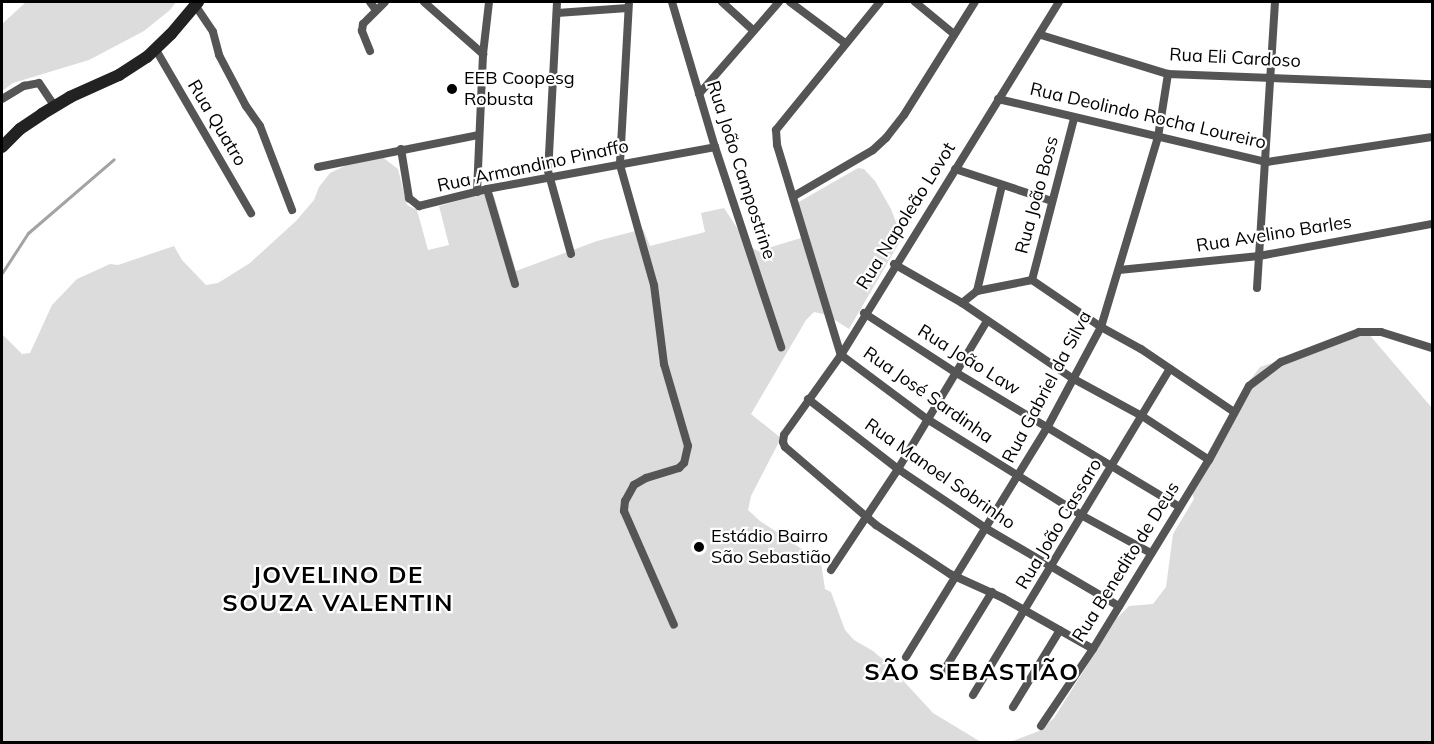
<!DOCTYPE html>
<meta charset="utf-8">
<style>
body{margin:0}
#map{position:relative;width:1434px;height:744px;overflow:hidden;background:#fff;font-family:Mulish,sans-serif}
div>[style]{position:absolute}
[style*='--x']{left:calc(var(--x)*1px);top:calc(var(--y)*1px);width:calc(var(--w)*1px);rotate:calc(var(--a)*1deg)}
.green>*{inset:0;background:#dcdcdc}
.stream>*{height:3px;margin:-1.5px;padding:0 1.5px;transform-origin:1.5px;border-radius:1.5px;background:#a3a3a3}
.street>*{height:8px;margin:-4px;padding:0 4px;transform-origin:4px;border-radius:4px;background:#555}
.secondary>*{height:12px;margin:-6px;padding:0 6px;transform-origin:6px;border-radius:6px;background:#222}
.dots>*{width:16px;height:16px;translate:-50% -50%;box-sizing:border-box;border:3px solid #fff;border-radius:50%}
span{translate:-50% -50%;white-space:nowrap;text-align:center;line-height:1.15;-webkit-text-stroke:4.5px #fff;paint-order:stroke}
.street-label{font-size:18px;color:#000}
.poi-label{font-size:18px;color:#000}
.left{translate:0 -50%;text-align:left}
.district-label{font-size:24px;color:#000;font-weight:700;letter-spacing:1.5px}
.frame{position:absolute;inset:0;border:3px solid #000;pointer-events:none}
</style>
<div id="map">
<div class="green">
<i style="clip-path:polygon(26px 2px,176px 2px,170px 10px,144px 31px,89px 60px,13px 83px,2px 91px,2px 24px)"></i>
<i style="clip-path:polygon(381px 156px,398px 169px,407px 205px,417px 210px,428px 250px,449px 245px,439px 206px,490px 192px,494px 196px,516px 271px,597px 241px,643px 229px,650px 246px,705px 232px,701px 213px,724px 208px,749px 246px,758px 251px,801px 238px,797px 203px,858px 168px,864px 169px,875px 181px,891px 209px,902px 238px,849px 329px,827px 315px,814px 312px,806px 320px,751px 414px,781px 438px,751px 496px,748px 510px,760px 521px,821px 562px,825px 589px,831px 592px,845px 630px,854px 640px,873px 651px,887px 663px,933px 713px,981px 742px,2px 742px,2px 334px,22px 354px,30px 353px,52px 305px,77px 279px,110px 264px,118px 265px,174px 246px,182px 260px,206px 285px,218px 283px,250px 263px,296px 221px,314px 200px,319px 187px,330px 173px,347px 165px)"></i>
<i style="clip-path:polygon(1367px 332px,1432px 408px,1432px 742px,1010px 742px,1039px 731px,1054px 718px,1117px 618px,1129px 606px,1153px 604px,1166px 587px,1173px 534px,1194px 499px,1190px 485px,1242px 391px,1260px 367px)"></i>
</div>
<div class="stream">
<i style="--x:2;--y:273;--w:48;--a:-57"></i>
<i style="--x:28;--y:233;--w:113;--a:-40.7"></i>
</div>
<div class="street">
<i style="--x:370;--y:2;--w:10;--a:53"></i>
<i style="--x:424;--y:2;--w:79;--a:41.4"></i>
<i style="--x:557;--y:2;--w:169;--a:93"></i>
<i style="--x:548;--y:171;--w:86;--a:74.5"></i>
<i style="--x:629;--y:2;--w:163;--a:93.2"></i>
<i style="--x:620;--y:165;--w:125;--a:74.2"></i>
<i style="--x:654;--y:285;--w:80;--a:82.8"></i>
<i style="--x:664;--y:364;--w:85;--a:73.7"></i>
<i style="--x:688;--y:446;--w:17;--a:103"></i>
<i style="--x:684;--y:463;--w:7;--a:135"></i>
<i style="--x:679;--y:468;--w:34;--a:163"></i>
<i style="--x:646;--y:478;--w:14;--a:150"></i>
<i style="--x:634;--y:485;--w:18;--a:119"></i>
<i style="--x:625;--y:501;--w:10;--a:96"></i>
<i style="--x:624;--y:511;--w:124;--a:66.3"></i>
<i style="--x:672;--y:2;--w:151;--a:73.5"></i>
<i style="--x:715;--y:147;--w:211;--a:71.7"></i>
<i style="--x:722;--y:2;--w:42;--a:42.1"></i>
<i style="--x:790;--y:2;--w:69;--a:36.7"></i>
<i style="--x:880;--y:2;--w:165;--a:129.1"></i>
<i style="--x:776;--y:130;--w:15;--a:86"></i>
<i style="--x:777;--y:145;--w:220;--a:73.1"></i>
<i style="--x:841;--y:355;--w:107;--a:36.7"></i>
<i style="--x:927;--y:419;--w:181;--a:31.9"></i>
<i style="--x:1081;--y:515;--w:80;--a:28.5"></i>
<i style="--x:915;--y:2;--w:50;--a:39.4"></i>
<i style="--x:1059;--y:2;--w:415;--a:121.7"></i>
<i style="--x:841;--y:355;--w:98;--a:125.5"></i>
<i style="--x:784;--y:435;--w:7;--a:98"></i>
<i style="--x:783;--y:442;--w:5;--a:68"></i>
<i style="--x:785;--y:447;--w:120;--a:40.6"></i>
<i style="--x:876;--y:525;--w:89;--a:33.5"></i>
<i style="--x:950;--y:574;--w:58;--a:24.4"></i>
<i style="--x:1003;--y:598;--w:103;--a:29.5"></i>
<i style="--x:195;--y:5;--w:32;--a:56"></i>
<i style="--x:213;--y:32;--w:24;--a:75"></i>
<i style="--x:219;--y:55;--w:58;--a:62.1"></i>
<i style="--x:246;--y:106;--w:24;--a:55"></i>
<i style="--x:260;--y:126;--w:90;--a:69.1"></i>
<i style="--x:557;--y:13;--w:71;--a:-4"></i>
<i style="--x:1041;--y:35;--w:133;--a:17.1"></i>
<i style="--x:1168;--y:74;--w:264;--a:2.2"></i>
<i style="--x:156;--y:50;--w:189;--a:59.8"></i>
<i style="--x:370;--y:51;--w:22;--a:-112"></i>
<i style="--x:362;--y:31;--w:7;--a:-82"></i>
<i style="--x:363;--y:24;--w:31;--a:-45"></i>
<i style="--x:699;--y:94;--w:122;--a:-49"></i>
<i style="--x:2;--y:99;--w:26;--a:-31"></i>
<i style="--x:24;--y:86;--w:15;--a:-11"></i>
<i style="--x:39;--y:83;--w:29;--a:56"></i>
<i style="--x:998;--y:99;--w:276;--a:13.2"></i>
<i style="--x:1267;--y:162;--w:167;--a:-8.6"></i>
<i style="--x:401;--y:149;--w:50;--a:80.7"></i>
<i style="--x:409;--y:198;--w:13;--a:39"></i>
<i style="--x:419;--y:206;--w:70;--a:-14"></i>
<i style="--x:487;--y:189;--w:232;--a:-10.4"></i>
<i style="--x:318;--y:167;--w:163;--a:-11.3"></i>
<i style="--x:955;--y:169;--w:102;--a:18.3"></i>
<i style="--x:487;--y:189;--w:99;--a:73.6"></i>
<i style="--x:477;--y:192;--w:138;--a:-87.5"></i>
<i style="--x:483;--y:54;--w:52;--a:-83.4"></i>
<i style="--x:794;--y:196;--w:91;--a:-30.2"></i>
<i style="--x:873;--y:150;--w:18;--a:-43"></i>
<i style="--x:886;--y:138;--w:29;--a:-52"></i>
<i style="--x:904;--y:115;--w:133;--a:-57.9"></i>
<i style="--x:894;--y:264;--w:78;--a:29.8"></i>
<i style="--x:962;--y:303;--w:133;--a:34.3"></i>
<i style="--x:1072;--y:378;--w:80;--a:28.5"></i>
<i style="--x:1142;--y:416;--w:80;--a:33.3"></i>
<i style="--x:1119;--y:270;--w:141;--a:-5.7"></i>
<i style="--x:1259;--y:256;--w:176;--a:-10.5"></i>
<i style="--x:1032;--y:280;--w:166;--a:-75.4"></i>
<i style="--x:1257;--y:288;--w:287;--a:-86.4"></i>
<i style="--x:977;--y:291;--w:109;--a:-76.7"></i>
<i style="--x:962;--y:303;--w:19;--a:-39"></i>
<i style="--x:977;--y:291;--w:56;--a:-11.3"></i>
<i style="--x:1032;--y:280;--w:83;--a:34.3"></i>
<i style="--x:1101;--y:327;--w:46;--a:28.8"></i>
<i style="--x:1141;--y:349;--w:112;--a:34.1"></i>
<i style="--x:864;--y:313;--w:108;--a:33"></i>
<i style="--x:955;--y:372;--w:262;--a:31"></i>
<i style="--x:808;--y:399;--w:114;--a:37.9"></i>
<i style="--x:898;--y:469;--w:107;--a:34"></i>
<i style="--x:987;--y:529;--w:153;--a:30.3"></i>
<i style="--x:831;--y:570;--w:121;--a:-56.4"></i>
<i style="--x:898;--y:469;--w:173;--a:-59"></i>
<i style="--x:906;--y:657;--w:269;--a:-58.4"></i>
<i style="--x:1047;--y:428;--w:115;--a:-61.9"></i>
<i style="--x:1101;--y:327;--w:198;--a:-73.3"></i>
<i style="--x:1158;--y:137;--w:64;--a:-81"></i>
<i style="--x:943;--y:672;--w:94;--a:-58.5"></i>
<i style="--x:973;--y:695;--w:381;--a:-58.9"></i>
<i style="--x:1013;--y:707;--w:90;--a:-58.6"></i>
<i style="--x:1041;--y:726;--w:93;--a:-56"></i>
<i style="--x:1093;--y:649;--w:222;--a:-58.5"></i>
<i style="--x:1209;--y:460;--w:84;--a:-61.6"></i>
<i style="--x:1249;--y:386;--w:40;--a:-37"></i>
<i style="--x:1281;--y:362;--w:84;--a:-21"></i>
<i style="--x:1359;--y:332;--w:22;--a:0"></i>
<i style="--x:1381;--y:332;--w:53;--a:17.4"></i>
</div>
<div class="secondary">
<i style="--x:2;--y:147;--w:25;--a:-45"></i>
<i style="--x:20;--y:129;--w:27;--a:-34"></i>
<i style="--x:42;--y:114;--w:33;--a:-31"></i>
<i style="--x:70;--y:97;--w:54;--a:-24.2"></i>
<i style="--x:119;--y:75;--w:33;--a:-33"></i>
<i style="--x:147;--y:57;--w:33;--a:-44"></i>
<i style="--x:171;--y:34;--w:42;--a:-49.8"></i>
</div>
<div class="dots">
<i style="left:452px;top:89px;background:#000"></i>
<i style="left:699px;top:547px;background:#000"></i>
</div>
<div class="street-label">
<span style="left:1235px;top:58px;rotate:3deg">Rua Eli Cardoso</span>
<span style="left:1148px;top:116px;rotate:13deg">Rua Deolindo Rocha Loureiro</span>
<span style="left:217px;top:123px;rotate:59deg">Rua Quatro</span>
<span style="left:533px;top:166px;rotate:-12deg">Rua Armandino Pinaffo</span>
<span style="left:741px;top:170px;rotate:72deg">Rua João Campostrine</span>
<span style="left:1037px;top:195px;rotate:-75deg">Rua João Boss</span>
<span style="left:906px;top:216px;rotate:-58deg">Rua Napoleão Lovot</span>
<span style="left:1274px;top:234px;rotate:-9deg">Rua Avelino Barles</span>
<span style="left:969px;top:360px;rotate:32deg">Rua João Law</span>
<span style="left:1047px;top:387px;rotate:-62deg">Rua Gabriel da Silva</span>
<span style="left:928px;top:395px;rotate:35deg">Rua José Sardinha</span>
<span style="left:940px;top:474px;rotate:35deg">Rua Manoel Sobrinho</span>
<span style="left:1059px;top:524px;rotate:-59deg">Rua João Cassaro</span>
<span style="left:1126px;top:562px;rotate:-58deg">Rua Benedito de Deus</span>
</div>
<div class="poi-label">
<span class="left" style="left:464px;top:89px">EEB Coopesg<br>Robusta</span>
<span class="left" style="left:711px;top:547px">Estádio Bairro<br>São Sebastião</span>
</div>
<div class="district-label">
<span style="left:338px;top:589px">JOVELINO DE<br>SOUZA VALENTIN</span>
<span style="left:972px;top:672px">SÃO SEBASTIÃO</span>
</div>
<div class="frame"></div>
</div>
